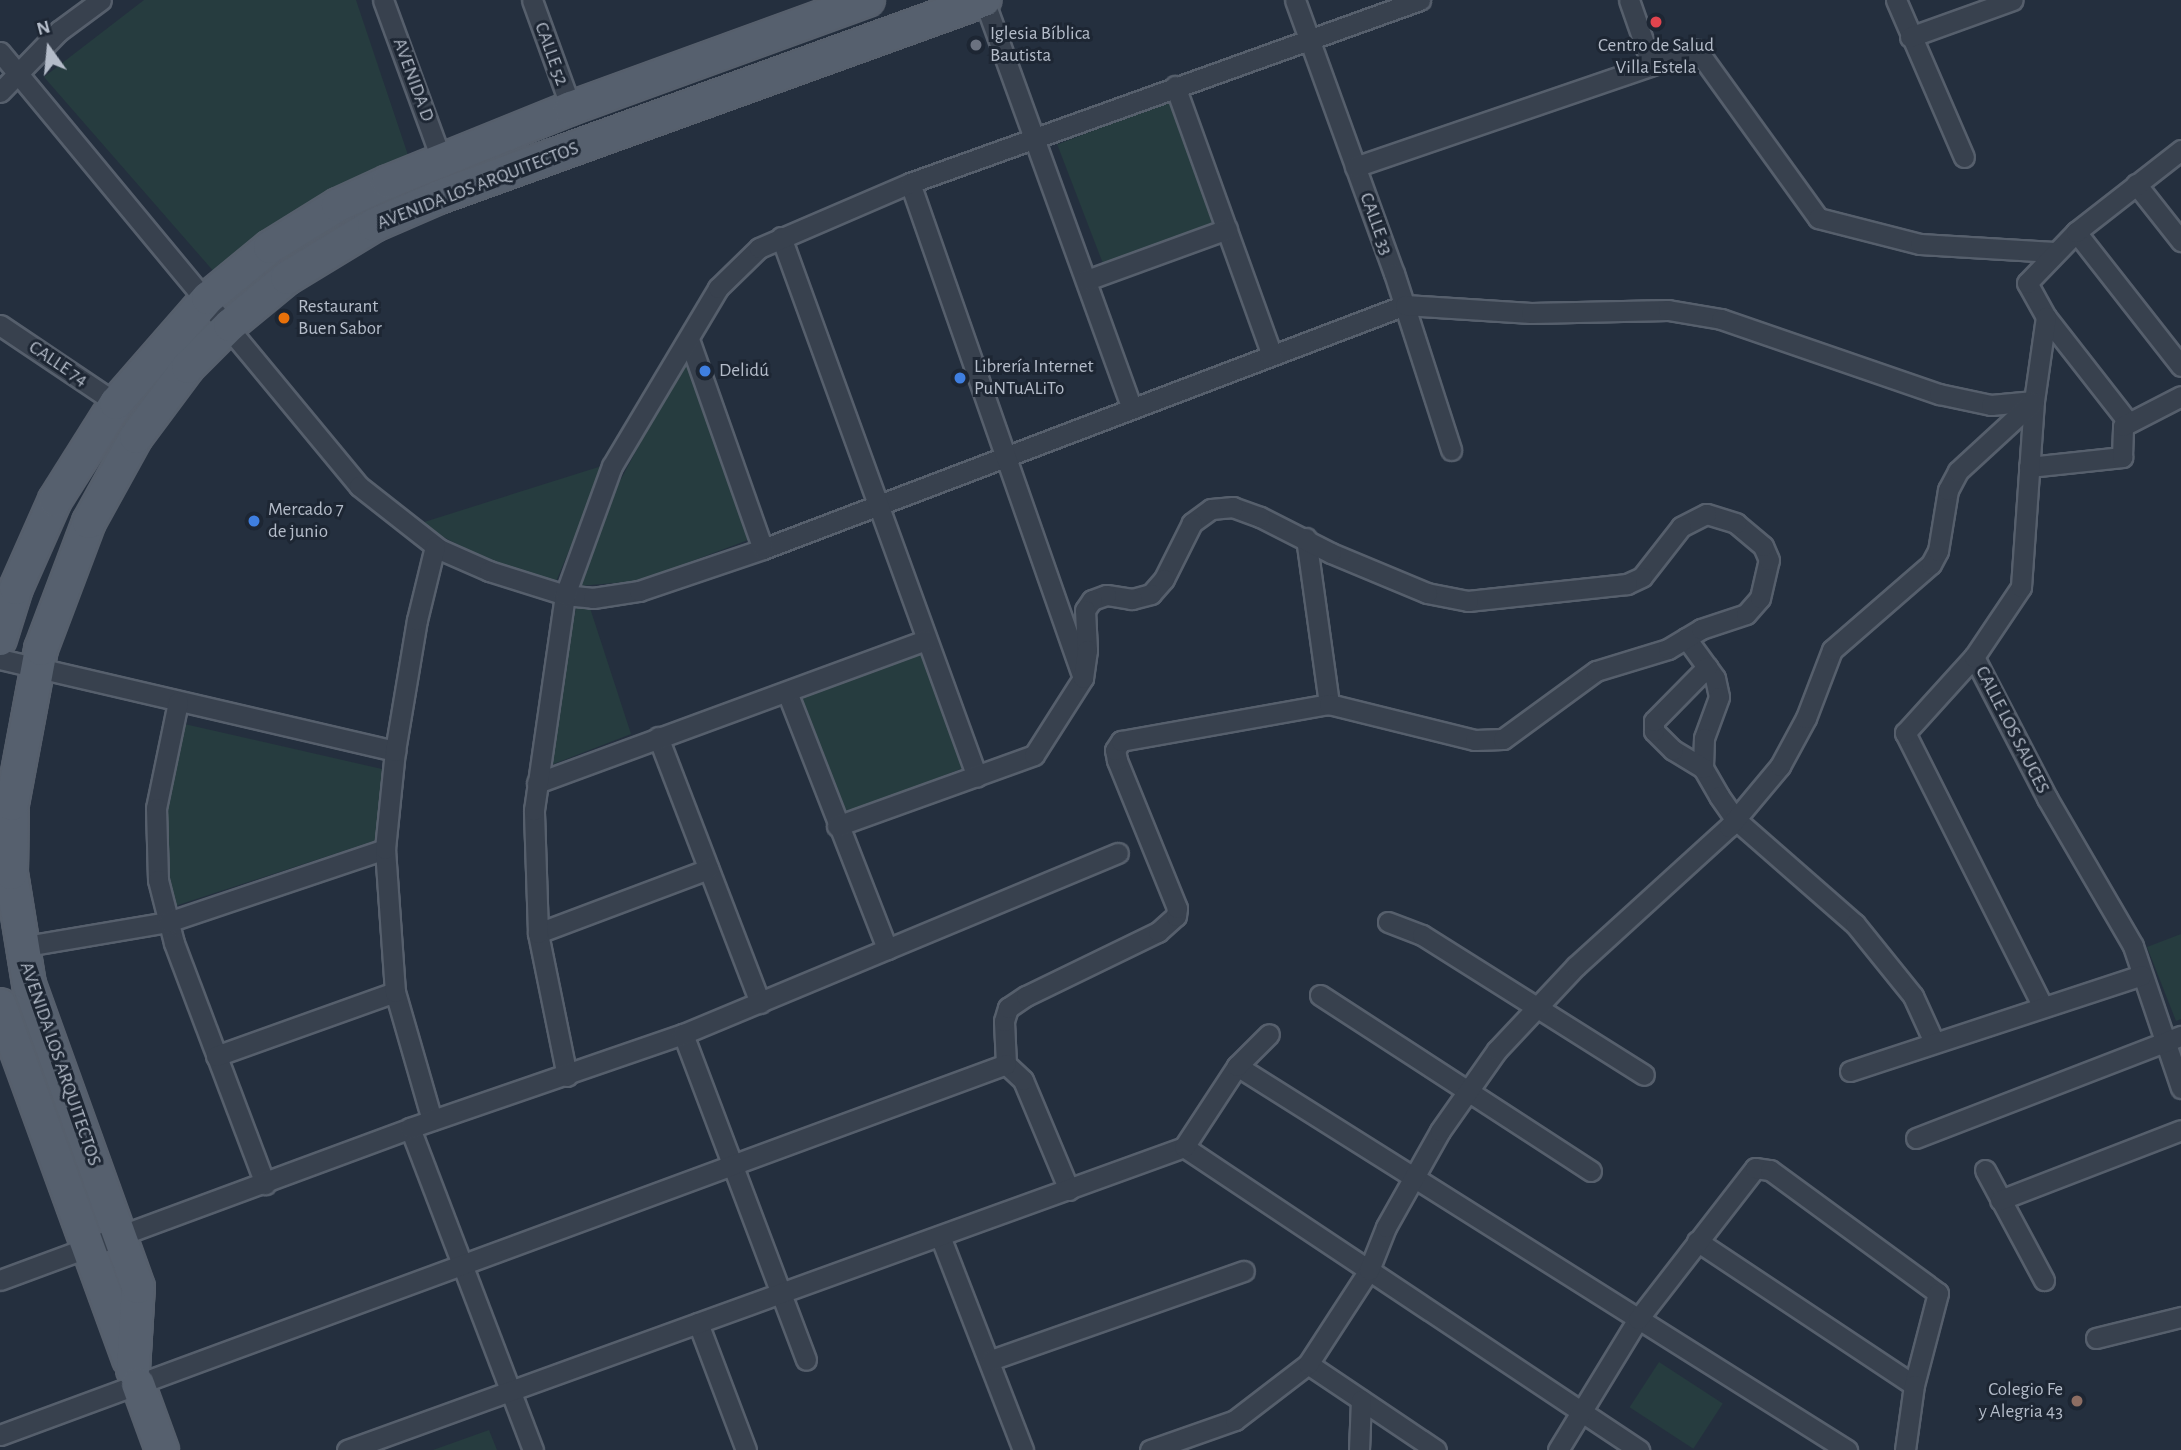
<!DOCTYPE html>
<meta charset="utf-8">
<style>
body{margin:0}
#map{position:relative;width:2181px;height:1450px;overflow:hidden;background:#242f3e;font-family:"Alegreya Sans",sans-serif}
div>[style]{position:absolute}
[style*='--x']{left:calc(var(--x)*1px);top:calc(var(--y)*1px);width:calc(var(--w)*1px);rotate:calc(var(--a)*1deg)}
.green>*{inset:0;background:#263c3f;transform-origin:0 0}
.roads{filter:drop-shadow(2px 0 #565f6c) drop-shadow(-2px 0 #565f6c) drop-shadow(0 2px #565f6c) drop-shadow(0 -2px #565f6c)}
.street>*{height:19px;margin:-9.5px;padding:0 9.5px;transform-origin:9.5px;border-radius:9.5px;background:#38414e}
.primary>*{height:32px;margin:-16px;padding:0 16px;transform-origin:16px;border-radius:16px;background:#56606e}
.dots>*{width:19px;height:19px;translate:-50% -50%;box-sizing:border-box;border:4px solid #1d2633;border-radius:50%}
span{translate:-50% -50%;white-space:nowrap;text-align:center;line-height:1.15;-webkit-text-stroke:6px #1d2633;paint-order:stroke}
.poi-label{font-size:19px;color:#b4bcc9}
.left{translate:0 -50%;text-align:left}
.right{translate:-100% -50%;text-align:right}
.street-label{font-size:19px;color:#b4bcc9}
.north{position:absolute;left:14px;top:14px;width:70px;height:70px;-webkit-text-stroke:5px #1d2633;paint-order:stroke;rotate:345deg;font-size:19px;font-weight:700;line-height:28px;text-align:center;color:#b4bcc9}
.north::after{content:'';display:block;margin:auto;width:24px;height:32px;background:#b4bcc9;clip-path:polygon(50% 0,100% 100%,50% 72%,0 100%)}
</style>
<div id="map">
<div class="green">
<i style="clip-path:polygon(144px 0,356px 0,408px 155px,309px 202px,215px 273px,44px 77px)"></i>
<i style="left:1173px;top:100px;width:129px;height:124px;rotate:69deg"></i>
<i style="clip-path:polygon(689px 352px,756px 537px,639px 581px,579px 586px,605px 509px)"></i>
<i style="clip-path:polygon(605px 465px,555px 584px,482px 557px,418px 524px)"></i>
<i style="clip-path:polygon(576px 608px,590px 608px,631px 734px,546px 767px)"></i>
<i style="left:920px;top:653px;width:123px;height:129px;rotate:69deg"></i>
<i style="clip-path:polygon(180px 723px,382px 769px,377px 840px,172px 907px,164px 856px,166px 789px)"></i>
<i style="clip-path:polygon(2181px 934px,2181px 1019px,2176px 1021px,2147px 947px)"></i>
<i style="left:1659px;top:1362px;width:76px;height:54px;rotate:33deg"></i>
<i style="clip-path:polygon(489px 1430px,497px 1450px,433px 1450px)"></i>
</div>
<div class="roads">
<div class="street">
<i style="--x:383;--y:0;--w:171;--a:69.9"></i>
<i style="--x:532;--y:0;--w:115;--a:70.1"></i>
<i style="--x:984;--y:0;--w:434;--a:70.1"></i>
<i style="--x:1295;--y:0;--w:290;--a:70.1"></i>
<i style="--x:1394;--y:273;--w:186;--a:72.1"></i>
<i style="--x:1629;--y:0;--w:67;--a:70.8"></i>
<i style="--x:1896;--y:0;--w:171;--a:66.6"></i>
<i style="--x:1910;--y:37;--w:109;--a:-19.8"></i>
<i style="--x:0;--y:52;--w:563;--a:50.4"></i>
<i style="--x:359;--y:486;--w:102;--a:38.2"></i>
<i style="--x:439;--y:549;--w:55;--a:23.7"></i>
<i style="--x:489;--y:571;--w:80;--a:17.5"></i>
<i style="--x:565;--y:595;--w:28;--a:6"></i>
<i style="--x:593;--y:598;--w:47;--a:-8.7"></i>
<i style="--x:639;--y:591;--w:131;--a:-18.7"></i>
<i style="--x:763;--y:549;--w:687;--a:-20.81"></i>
<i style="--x:1405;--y:305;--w:126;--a:3.6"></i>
<i style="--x:1531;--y:313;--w:137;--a:-1.3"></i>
<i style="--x:1668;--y:310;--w:54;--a:9.6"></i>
<i style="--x:1721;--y:319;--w:231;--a:19"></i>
<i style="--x:1939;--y:394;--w:53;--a:11.9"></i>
<i style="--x:1991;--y:405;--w:43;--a:-5.3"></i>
<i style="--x:1175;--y:86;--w:286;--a:70.2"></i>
<i style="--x:0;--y:92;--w:85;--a:-46"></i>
<i style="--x:59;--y:31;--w:52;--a:-36.4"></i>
<i style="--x:1355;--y:167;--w:361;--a:-18.9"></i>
<i style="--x:1697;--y:50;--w:207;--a:54.2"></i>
<i style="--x:1818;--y:218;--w:105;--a:14.3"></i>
<i style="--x:1920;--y:244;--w:134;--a:3.4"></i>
<i style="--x:2136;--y:184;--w:73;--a:51.7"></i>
<i style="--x:2076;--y:232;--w:170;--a:51.9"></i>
<i style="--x:781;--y:237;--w:574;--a:70.05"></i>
<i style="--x:1087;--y:280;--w:149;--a:-20"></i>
<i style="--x:0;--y:325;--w:140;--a:33.9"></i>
<i style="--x:690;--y:342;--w:219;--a:70.6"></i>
<i style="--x:2128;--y:422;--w:133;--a:-128"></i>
<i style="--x:2046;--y:317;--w:39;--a:-119"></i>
<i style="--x:2027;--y:283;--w:71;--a:-46.1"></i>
<i style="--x:2076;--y:232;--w:133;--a:-38"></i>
<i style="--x:2029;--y:467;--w:94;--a:-6.1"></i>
<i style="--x:2122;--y:457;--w:31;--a:-88"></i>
<i style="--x:2123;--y:426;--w:65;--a:-27.3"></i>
<i style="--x:1306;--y:538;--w:168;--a:82.1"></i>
<i style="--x:1686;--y:638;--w:49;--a:54.1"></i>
<i style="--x:1715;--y:678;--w:19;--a:78"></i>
<i style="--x:1719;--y:697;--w:44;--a:110.1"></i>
<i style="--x:1704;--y:738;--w:30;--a:92"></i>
<i style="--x:1703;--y:768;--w:32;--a:60"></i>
<i style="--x:1719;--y:796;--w:28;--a:55"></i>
<i style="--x:1735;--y:819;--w:159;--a:41.2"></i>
<i style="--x:1855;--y:924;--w:92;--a:51.1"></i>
<i style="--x:1913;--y:996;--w:51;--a:65.5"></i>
<i style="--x:1974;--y:657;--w:159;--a:62.6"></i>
<i style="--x:2047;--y:798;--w:171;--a:59.8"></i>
<i style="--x:2133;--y:946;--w:150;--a:71.3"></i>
<i style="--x:0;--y:659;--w:406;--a:13.1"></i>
<i style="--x:787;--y:692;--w:276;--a:68.7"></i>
<i style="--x:178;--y:702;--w:108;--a:101.7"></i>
<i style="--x:156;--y:808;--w:72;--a:88.4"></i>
<i style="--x:158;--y:880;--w:65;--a:75.7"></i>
<i style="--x:174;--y:943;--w:258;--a:69.3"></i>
<i style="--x:658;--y:737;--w:285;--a:69"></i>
<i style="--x:1703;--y:768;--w:35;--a:-149"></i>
<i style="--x:1673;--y:750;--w:27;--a:-135"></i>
<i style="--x:1654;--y:731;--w:10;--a:-90"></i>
<i style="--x:1654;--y:721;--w:76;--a:-45.5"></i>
<i style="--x:537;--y:783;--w:414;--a:-20.2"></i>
<i style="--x:837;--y:826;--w:209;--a:-19.8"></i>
<i style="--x:1034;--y:755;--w:91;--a:-57.5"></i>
<i style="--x:1083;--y:678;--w:524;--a:-109.26"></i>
<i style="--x:1388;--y:922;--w:36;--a:21"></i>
<i style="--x:1422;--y:935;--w:262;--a:32.2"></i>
<i style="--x:538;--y:933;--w:182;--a:-20.6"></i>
<i style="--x:20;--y:947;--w:150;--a:-9.6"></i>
<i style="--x:168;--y:922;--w:229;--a:-18.6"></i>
<i style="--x:1320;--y:995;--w:323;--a:33"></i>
<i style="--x:2042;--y:1005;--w:305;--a:-116.7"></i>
<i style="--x:1905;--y:733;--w:103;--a:-47.8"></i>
<i style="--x:1974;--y:657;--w:84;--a:-56.1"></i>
<i style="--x:2021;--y:587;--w:186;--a:-86"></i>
<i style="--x:2034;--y:401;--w:85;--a:-81.9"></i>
<i style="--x:683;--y:1034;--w:348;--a:69.3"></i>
<i style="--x:216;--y:1056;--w:190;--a:-19.7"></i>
<i style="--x:1237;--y:1066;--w:721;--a:32.19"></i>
<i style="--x:1850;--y:1071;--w:307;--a:-18.2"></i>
<i style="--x:567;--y:1076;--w:146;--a:-101.5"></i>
<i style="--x:538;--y:933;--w:123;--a:-91.9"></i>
<i style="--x:534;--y:810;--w:217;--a:-81.8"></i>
<i style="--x:565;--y:595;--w:137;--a:-70"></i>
<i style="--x:612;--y:466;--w:207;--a:-59.2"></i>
<i style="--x:718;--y:288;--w:57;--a:-44.3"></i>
<i style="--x:759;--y:248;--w:164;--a:-23.3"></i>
<i style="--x:910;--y:183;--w:542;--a:-19.74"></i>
<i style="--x:432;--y:1120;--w:133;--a:-106.1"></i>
<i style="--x:395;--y:992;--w:143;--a:-94"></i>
<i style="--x:385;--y:849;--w:99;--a:-84.2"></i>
<i style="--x:395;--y:751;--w:133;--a:-80.5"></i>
<i style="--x:417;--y:620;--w:76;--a:-76.3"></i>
<i style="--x:410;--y:1128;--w:345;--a:69.1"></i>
<i style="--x:1916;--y:1138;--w:284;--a:-21.1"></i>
<i style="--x:1184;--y:1147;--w:547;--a:33.66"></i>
<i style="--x:1985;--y:1170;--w:125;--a:61.8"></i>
<i style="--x:1069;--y:1190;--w:119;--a:-112.7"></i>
<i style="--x:1023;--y:1080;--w:23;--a:-137"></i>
<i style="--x:1006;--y:1064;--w:43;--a:-92.7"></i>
<i style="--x:1004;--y:1021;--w:14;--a:-73"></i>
<i style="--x:1008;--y:1008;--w:22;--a:-34"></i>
<i style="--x:1026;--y:996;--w:147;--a:-25.9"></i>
<i style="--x:1158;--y:932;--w:24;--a:-42"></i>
<i style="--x:1176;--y:916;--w:8;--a:-83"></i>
<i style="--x:1177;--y:908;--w:160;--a:-112.1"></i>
<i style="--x:1117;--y:760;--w:10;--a:-101"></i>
<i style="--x:1115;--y:750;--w:11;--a:-56"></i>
<i style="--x:1121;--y:741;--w:211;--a:-10.1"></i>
<i style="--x:1329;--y:704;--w:150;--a:13.9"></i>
<i style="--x:1475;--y:740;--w:28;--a:-2"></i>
<i style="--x:1503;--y:739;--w:115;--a:-36.2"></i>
<i style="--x:1596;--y:671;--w:75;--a:-17"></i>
<i style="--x:1668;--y:649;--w:39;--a:-31"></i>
<i style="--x:1701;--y:629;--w:47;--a:-18.4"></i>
<i style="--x:1746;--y:614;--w:21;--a:-49"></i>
<i style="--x:1760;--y:598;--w:39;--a:-77"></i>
<i style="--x:1769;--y:560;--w:15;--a:-113"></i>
<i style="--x:1763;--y:546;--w:35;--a:-140"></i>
<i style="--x:1736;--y:523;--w:31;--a:-163"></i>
<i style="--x:1706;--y:514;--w:28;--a:153"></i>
<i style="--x:1681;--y:527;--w:63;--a:128"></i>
<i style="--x:1642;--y:577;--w:17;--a:155"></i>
<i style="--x:1627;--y:584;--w:160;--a:173.9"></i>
<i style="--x:1468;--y:601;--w:42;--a:-169"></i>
<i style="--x:1427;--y:593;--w:104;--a:-157.4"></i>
<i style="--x:1331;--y:553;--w:80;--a:-153.1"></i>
<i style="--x:1260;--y:517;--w:29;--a:-160"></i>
<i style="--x:1233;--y:507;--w:22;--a:175"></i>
<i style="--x:1211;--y:509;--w:24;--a:144"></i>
<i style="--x:1192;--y:523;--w:63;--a:116.6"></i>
<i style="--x:1164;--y:579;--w:20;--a:131"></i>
<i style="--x:1151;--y:594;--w:20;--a:165"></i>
<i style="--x:1132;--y:599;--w:26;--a:-171"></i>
<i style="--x:1106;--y:595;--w:15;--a:160"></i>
<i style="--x:1092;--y:600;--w:12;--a:125"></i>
<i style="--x:1085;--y:610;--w:40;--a:87.1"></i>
<i style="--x:1087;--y:650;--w:28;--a:98"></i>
<i style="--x:2000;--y:1200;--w:194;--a:-21.1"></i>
<i style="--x:940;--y:1236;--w:230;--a:68.8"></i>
<i style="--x:1697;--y:1241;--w:260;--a:33.6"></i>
<i style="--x:0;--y:1280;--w:437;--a:-20.3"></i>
<i style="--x:410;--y:1128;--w:289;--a:-19"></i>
<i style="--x:683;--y:1034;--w:471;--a:-22.6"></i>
<i style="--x:698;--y:1323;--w:136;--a:69.3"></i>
<i style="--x:2096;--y:1338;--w:88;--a:-13.9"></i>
<i style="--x:991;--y:1360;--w:268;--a:-19.4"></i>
<i style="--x:1308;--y:1364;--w:154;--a:33.9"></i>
<i style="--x:0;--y:1435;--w:1072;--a:-20.24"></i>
<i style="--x:347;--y:1450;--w:890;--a:-19.9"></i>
<i style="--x:1184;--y:1147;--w:97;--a:-56.8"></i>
<i style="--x:1237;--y:1066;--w:45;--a:-45"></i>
<i style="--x:1150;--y:1450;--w:90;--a:-19.4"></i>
<i style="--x:1235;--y:1420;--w:92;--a:-37.5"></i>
<i style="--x:1308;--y:1364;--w:112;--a:-57"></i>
<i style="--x:1369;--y:1270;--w:46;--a:-68.4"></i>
<i style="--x:1386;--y:1227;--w:110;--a:-60.6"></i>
<i style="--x:1440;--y:1131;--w:99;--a:-54.9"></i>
<i style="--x:1497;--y:1050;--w:115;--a:-46.8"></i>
<i style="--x:1576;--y:966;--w:207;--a:-42.3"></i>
<i style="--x:1729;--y:827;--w:80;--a:-50.1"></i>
<i style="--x:1780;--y:766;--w:55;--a:-61.6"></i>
<i style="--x:1806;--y:718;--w:73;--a:-69.1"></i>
<i style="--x:1832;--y:650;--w:131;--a:-41"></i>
<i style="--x:1931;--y:564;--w:15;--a:-62"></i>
<i style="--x:1938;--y:551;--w:62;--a:-80.7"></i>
<i style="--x:1948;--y:490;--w:21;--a:-62"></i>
<i style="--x:1958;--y:471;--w:102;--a:-42.6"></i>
<i style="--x:1359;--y:1450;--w:50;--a:-87.7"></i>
<i style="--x:1558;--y:1450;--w:153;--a:-58.6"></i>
<i style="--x:1638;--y:1319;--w:191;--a:-52.2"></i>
<i style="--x:1755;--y:1168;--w:15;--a:8"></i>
<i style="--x:1770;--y:1170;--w:208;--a:36.2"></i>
<i style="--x:1938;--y:1293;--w:95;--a:104.6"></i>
<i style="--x:1914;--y:1385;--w:66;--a:97.9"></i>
</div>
<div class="primary">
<i style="--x:0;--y:639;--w:53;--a:-72.6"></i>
<i style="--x:16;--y:588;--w:96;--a:-66.1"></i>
<i style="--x:55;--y:500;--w:115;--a:-57.8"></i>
<i style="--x:116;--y:403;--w:140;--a:-48.8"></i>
<i style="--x:208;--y:298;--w:80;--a:-39.4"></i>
<i style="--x:270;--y:247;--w:80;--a:-31.7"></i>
<i style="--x:338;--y:205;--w:55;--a:-24.7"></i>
<i style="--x:388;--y:182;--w:197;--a:-22"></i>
<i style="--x:571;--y:108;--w:316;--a:-20"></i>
<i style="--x:0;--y:1005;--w:377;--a:70"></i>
<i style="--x:133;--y:1370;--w:83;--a:-86.6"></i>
<i style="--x:138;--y:1287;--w:322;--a:-109.8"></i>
<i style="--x:29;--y:984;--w:112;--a:-99.2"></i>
<i style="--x:11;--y:873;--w:69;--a:-89.2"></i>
<i style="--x:12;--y:804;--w:158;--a:-79.4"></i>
<i style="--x:41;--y:649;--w:136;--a:-69.3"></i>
<i style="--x:89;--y:522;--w:97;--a:-61.1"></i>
<i style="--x:136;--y:437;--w:87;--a:-53.4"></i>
<i style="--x:188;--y:367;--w:59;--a:-45"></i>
<i style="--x:230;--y:325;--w:74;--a:-39.5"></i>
<i style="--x:287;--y:278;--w:102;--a:-31.3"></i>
<i style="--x:374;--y:225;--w:71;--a:-23.3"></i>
<i style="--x:439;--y:197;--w:580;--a:-19.87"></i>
<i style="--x:138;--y:1384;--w:70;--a:70"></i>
</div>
</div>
<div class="dots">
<i style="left:1656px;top:22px;background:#e0444e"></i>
<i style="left:976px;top:45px;background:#6b7280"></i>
<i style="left:284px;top:318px;background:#e8710a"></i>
<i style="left:705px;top:371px;background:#3f7fe0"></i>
<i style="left:960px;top:378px;background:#3f7fe0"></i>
<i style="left:254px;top:521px;background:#3f7fe0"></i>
<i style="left:2077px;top:1401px;background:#8d6e63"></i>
</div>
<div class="poi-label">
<span class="left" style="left:990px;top:45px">Iglesia Bíblica<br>Bautista</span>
<span style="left:1656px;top:57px">Centro de Salud<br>Villa Estela</span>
<span class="left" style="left:298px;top:318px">Restaurant<br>Buen Sabor</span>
<span class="left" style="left:974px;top:378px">Librería Internet<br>PuNTuALiTo</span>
<span class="left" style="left:719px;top:371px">Delidú</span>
<span class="left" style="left:268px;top:521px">Mercado 7<br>de junio</span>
<span class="right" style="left:2063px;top:1401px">Colegio Fe<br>y Alegria 43</span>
</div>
<div class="street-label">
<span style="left:551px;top:54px;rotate:70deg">CALLE 52</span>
<span style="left:413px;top:80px;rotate:70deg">AVENIDA D</span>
<span style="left:478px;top:186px;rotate:-21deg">AVENIDA LOS ARQUITECTOS</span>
<span style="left:1376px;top:224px;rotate:70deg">CALLE 33</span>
<span style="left:58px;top:364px;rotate:34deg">CALLE 74</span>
<span style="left:2012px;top:730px;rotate:63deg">CALLE LOS SAUCES</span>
<span style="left:60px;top:1064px;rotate:71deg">AVENIDA LOS ARQUITECTOS</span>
</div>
<div class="north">N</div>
</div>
